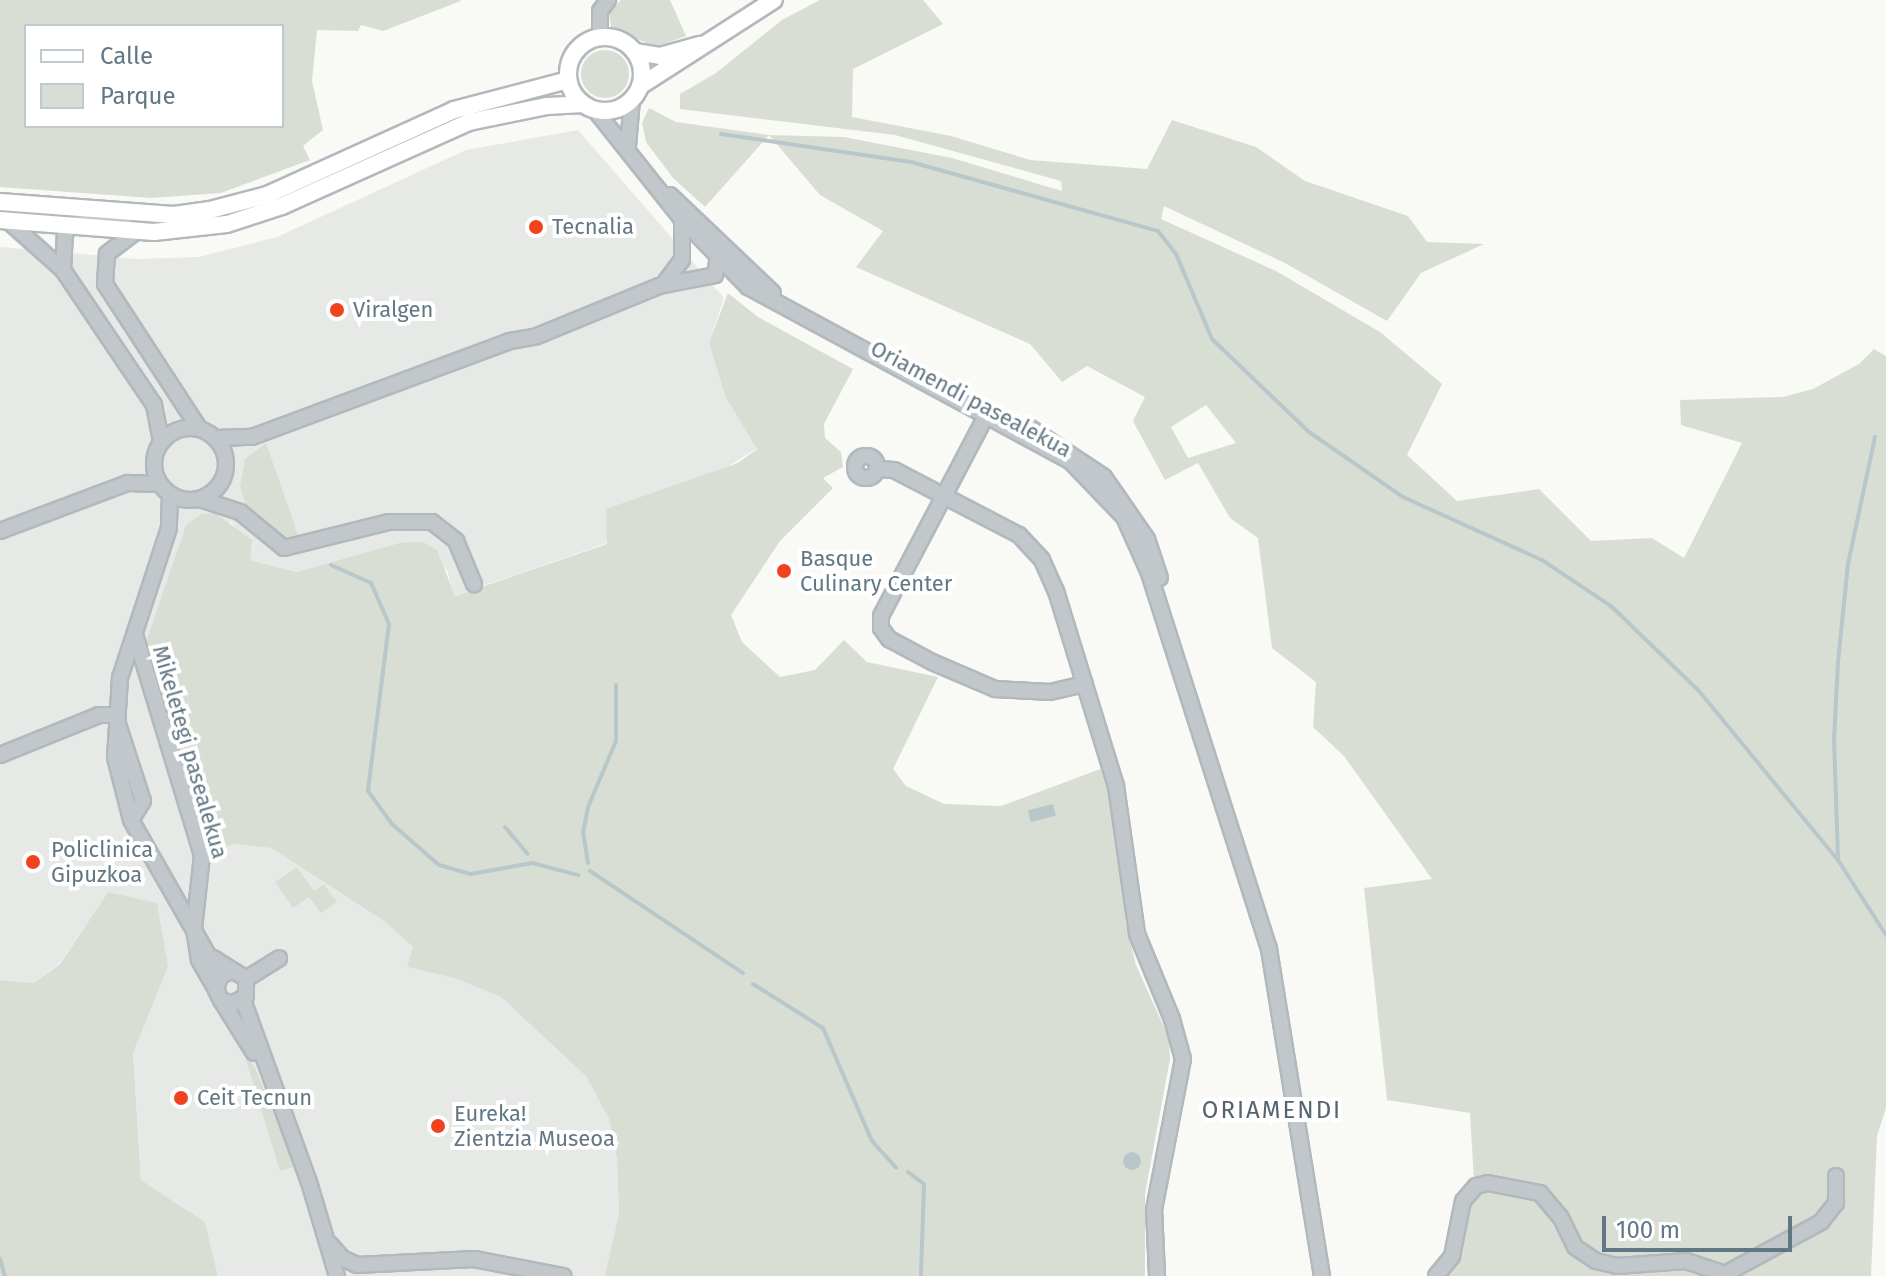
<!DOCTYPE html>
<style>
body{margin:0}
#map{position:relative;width:1886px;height:1276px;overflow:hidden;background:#f9f9f6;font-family:"Fira Sans",sans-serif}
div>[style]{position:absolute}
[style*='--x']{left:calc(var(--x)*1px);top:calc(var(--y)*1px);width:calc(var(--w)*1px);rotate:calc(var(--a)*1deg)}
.built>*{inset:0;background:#e7e9e7}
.green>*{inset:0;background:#d9ded5}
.round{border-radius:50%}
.water>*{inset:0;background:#b8c7ca;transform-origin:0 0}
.stream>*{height:4px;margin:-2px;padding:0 2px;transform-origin:2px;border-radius:2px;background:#b8c7ca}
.roads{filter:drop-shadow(2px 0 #b2b9bd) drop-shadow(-2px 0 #b2b9bd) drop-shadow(0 2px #b2b9bd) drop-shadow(0 -2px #b2b9bd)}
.minor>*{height:14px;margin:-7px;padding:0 7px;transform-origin:7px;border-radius:7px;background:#c1c7ca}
.minor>.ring{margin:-7px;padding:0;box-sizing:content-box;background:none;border:14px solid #c1c7ca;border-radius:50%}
.major>*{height:16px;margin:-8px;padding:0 8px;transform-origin:8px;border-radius:8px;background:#fff}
.major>.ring{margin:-8px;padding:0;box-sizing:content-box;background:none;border:16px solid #fff;border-radius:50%}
.dots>*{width:22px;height:22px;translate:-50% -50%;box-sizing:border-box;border:4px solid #fff;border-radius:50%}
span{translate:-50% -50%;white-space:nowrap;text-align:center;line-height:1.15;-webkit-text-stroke:8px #fff;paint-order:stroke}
.poi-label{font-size:22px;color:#617783}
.left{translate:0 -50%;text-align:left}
.street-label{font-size:22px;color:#617783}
.neighbourhood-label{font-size:24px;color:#54646e;letter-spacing:2px}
.legend{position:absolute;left:24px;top:24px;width:260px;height:104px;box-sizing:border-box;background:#fff;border:2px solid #c0c9cd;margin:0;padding:10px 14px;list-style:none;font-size:24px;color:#617783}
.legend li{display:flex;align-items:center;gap:16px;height:40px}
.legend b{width:40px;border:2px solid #c0c9cd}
.scale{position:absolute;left:1602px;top:1216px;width:190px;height:36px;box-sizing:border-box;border:4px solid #617783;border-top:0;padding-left:10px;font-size:24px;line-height:28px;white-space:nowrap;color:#617783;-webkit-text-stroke:6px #fff;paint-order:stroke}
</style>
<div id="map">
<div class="built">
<i style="clip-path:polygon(578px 130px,724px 298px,709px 343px,725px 396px,757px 448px,607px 543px,454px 596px,447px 570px,399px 543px,298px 572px,250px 560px,230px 519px,234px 844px,271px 848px,384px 921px,413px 947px,407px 967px,454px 978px,501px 997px,586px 1075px,609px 1119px,617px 1160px,619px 1213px,607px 1269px,627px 1276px,218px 1276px,205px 1222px,141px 1180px,133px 1053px,168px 967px,108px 892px,60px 963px,34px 983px,0 980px,0 247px,138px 259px,199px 257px,277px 237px,466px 150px)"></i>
</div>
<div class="green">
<i style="clip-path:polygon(evenodd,0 0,460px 0,461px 1px,383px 31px,361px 25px,358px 31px,317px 30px,312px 81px,323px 130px,303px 146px,310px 160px,221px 193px,151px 198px,0 187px,0 0,26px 26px,282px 26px,282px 126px,26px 126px,26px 26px)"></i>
<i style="clip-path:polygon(621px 0,670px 0,686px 36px,655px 47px,611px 27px,609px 12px)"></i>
<i style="clip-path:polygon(evenodd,820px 0,923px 0,943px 24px,853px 69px,852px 117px,951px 136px,1030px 160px,1147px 169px,1172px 120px,1256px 147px,1305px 181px,1408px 216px,1427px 242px,1484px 244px,1421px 273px,1387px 321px,1283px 262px,1164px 206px,1161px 219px,1276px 271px,1380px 332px,1442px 384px,1407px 455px,1457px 501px,1539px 489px,1591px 541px,1652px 538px,1684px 558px,1742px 443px,1681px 425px,1680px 400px,1783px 397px,1813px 389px,1859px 364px,1874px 349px,1886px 356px,1886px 1108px,1877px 1136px,1871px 1276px,1445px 1276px,1474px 1180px,1470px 1113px,1387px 1100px,1364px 888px,1432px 879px,1344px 756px,1313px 727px,1316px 682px,1272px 648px,1258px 538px,1230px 518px,1198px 463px,1165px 480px,1133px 421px,1145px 397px,1087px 366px,1062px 382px,1030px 344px,856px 267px,883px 231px,820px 195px,769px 135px,705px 207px,673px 178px,646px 142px,642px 123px,649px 108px,676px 122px,769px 135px,844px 137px,952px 158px,1062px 191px,1061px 181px,895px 135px,680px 109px,680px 94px,716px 73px,782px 20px,820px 0,1206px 405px,1236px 443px,1188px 458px,1171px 427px,1206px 405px)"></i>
<i class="round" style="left:581px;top:50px;width:48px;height:48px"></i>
<i style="clip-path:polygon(728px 293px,758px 317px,853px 369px,824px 424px,825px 438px,841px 452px,843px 467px,823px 478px,833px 488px,780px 541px,731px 615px,742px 642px,780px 677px,815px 670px,844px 640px,867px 662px,938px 677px,893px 769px,906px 786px,944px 804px,1001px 806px,1103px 768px,1114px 817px,1126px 925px,1136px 965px,1169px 1038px,1170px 1059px,1145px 1194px,1145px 1276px,605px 1276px,619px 1213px,617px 1160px,609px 1119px,586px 1076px,501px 997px,454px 978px,407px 967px,413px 947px,384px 921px,271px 848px,234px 844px,208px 851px,146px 642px,186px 525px,201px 514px,215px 513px,252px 540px,250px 560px,297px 572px,399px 543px,423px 542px,437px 550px,455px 596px,607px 544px,606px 509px,738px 463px,757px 449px,725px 396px,709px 343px)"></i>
<i style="clip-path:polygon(266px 443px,294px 523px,299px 540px,280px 538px,247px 508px,240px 487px,245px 459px)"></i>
<i style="clip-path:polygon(297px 867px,314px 891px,324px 884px,337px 902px,321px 913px,309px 897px,293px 908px,275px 882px)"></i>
<i style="clip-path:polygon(108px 892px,157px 903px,168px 967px,133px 1053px,141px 1180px,205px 1222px,218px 1276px,0 1276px,0 980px,34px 983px,60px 964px)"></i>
<i style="clip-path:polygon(243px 1050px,255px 1068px,296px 1166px,280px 1171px)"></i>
</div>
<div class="water">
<i style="left:1053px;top:804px;width:12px;height:26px;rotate:76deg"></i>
<i class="round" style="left:1123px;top:1152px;width:18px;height:18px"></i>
</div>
<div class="stream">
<i style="--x:721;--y:134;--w:192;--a:8.4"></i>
<i style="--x:911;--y:162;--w:256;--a:15.6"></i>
<i style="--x:1158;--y:231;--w:29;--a:52"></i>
<i style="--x:1176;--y:254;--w:92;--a:67"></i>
<i style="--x:1212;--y:339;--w:134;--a:43.8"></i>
<i style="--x:1309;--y:432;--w:114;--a:34.7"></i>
<i style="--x:1403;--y:497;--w:153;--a:24.4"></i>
<i style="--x:1542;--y:560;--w:83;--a:33.7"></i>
<i style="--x:1611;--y:606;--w:122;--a:44"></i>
<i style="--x:1699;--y:691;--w:219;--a:50.6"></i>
<i style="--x:1838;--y:860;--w:89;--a:57.4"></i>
<i style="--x:331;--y:565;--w:44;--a:24.2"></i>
<i style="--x:371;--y:583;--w:45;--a:66.3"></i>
<i style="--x:389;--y:624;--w:168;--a:97.2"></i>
<i style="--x:368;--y:791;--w:41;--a:54"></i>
<i style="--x:392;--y:824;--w:62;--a:41.1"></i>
<i style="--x:439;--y:865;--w:33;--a:16"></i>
<i style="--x:471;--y:874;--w:62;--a:-10.2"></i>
<i style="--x:532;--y:863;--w:48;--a:14.6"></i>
<i style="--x:505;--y:827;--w:35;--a:50"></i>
<i style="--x:1838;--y:859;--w:120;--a:-91.9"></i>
<i style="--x:1834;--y:739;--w:77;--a:-87"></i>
<i style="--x:1838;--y:662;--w:99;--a:-84.2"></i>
<i style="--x:1848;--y:564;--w:130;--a:-78"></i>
<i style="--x:588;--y:863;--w:30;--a:-99"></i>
<i style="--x:583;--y:833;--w:26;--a:-79"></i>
<i style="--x:588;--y:807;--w:72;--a:-67"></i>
<i style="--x:616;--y:741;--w:56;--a:-90"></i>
<i style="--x:590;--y:871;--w:184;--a:33.7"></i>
<i style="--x:753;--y:984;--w:83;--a:32.2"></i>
<i style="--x:823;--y:1028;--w:123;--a:66.6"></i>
<i style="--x:872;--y:1141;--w:36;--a:48"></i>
<i style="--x:908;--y:1172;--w:20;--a:37"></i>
<i style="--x:924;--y:1184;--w:92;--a:91.9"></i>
<i style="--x:0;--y:1259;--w:18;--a:74"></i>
</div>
<div class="roads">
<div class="minor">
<i style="--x:600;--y:37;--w:26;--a:-90"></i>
<i style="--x:600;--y:11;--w:14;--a:-54"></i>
<i style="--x:595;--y:110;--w:138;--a:51.5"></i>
<i style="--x:681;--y:218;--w:96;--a:45.8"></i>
<i style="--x:748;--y:287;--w:367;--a:28.4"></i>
<i style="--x:1071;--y:462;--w:76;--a:46.1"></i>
<i style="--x:1124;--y:517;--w:61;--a:65.9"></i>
<i style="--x:1149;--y:573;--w:395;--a:72.3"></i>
<i style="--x:1269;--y:949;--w:331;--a:80.8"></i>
<i style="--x:628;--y:146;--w:47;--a:-85.1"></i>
<i style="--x:670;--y:195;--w:142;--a:43.6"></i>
<i style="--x:8;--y:221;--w:74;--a:41.7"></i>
<i style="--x:63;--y:270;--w:163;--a:56"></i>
<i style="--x:154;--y:405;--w:37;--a:79"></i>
<i style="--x:137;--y:231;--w:38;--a:143"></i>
<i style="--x:107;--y:254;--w:30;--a:94"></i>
<i style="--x:105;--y:284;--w:172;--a:56.9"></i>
<i style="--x:63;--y:270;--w:36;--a:-87"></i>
<i style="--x:65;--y:234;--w:10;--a:-61"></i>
<i style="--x:70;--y:225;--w:57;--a:-9.1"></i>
<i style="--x:663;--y:285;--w:31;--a:-53"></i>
<i style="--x:682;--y:260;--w:40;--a:-90"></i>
<i style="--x:986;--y:416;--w:226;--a:117.7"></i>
<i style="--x:881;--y:616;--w:12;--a:90"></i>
<i style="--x:881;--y:628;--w:14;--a:54"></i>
<i style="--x:889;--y:639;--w:49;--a:28.1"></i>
<i style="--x:932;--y:662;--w:69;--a:23.2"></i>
<i style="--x:995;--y:689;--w:55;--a:3.1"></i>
<i style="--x:1050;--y:692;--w:36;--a:-13"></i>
<i style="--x:1029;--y:427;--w:90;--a:33.7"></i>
<i style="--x:1104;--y:477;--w:75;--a:55.3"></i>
<i style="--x:1147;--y:539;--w:41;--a:71.6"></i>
<i class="ring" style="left:154px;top:428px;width:58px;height:58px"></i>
<i style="--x:217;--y:438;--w:35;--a:-2"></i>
<i style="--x:252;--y:437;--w:275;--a:-20.4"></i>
<i style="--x:510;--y:341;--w:27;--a:-10"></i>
<i style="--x:537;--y:336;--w:132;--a:-22.3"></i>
<i style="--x:659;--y:286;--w:57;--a:-11.1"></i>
<i style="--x:715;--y:275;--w:19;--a:-81"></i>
<i class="ring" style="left:855px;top:456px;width:8px;height:8px"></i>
<i style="--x:877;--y:469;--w:17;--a:3"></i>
<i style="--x:894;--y:470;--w:141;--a:27.5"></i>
<i style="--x:1019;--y:535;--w:34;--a:47"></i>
<i style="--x:1042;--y:560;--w:34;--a:66"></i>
<i style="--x:1056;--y:591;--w:204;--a:72.9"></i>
<i style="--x:1116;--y:786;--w:149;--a:81.9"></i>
<i style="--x:1137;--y:934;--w:92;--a:67.6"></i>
<i style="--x:1172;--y:1019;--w:41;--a:74.6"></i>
<i style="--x:1183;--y:1059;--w:153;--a:100.9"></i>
<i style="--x:1154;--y:1209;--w:67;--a:87.4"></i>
<i style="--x:170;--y:495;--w:33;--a:92"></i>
<i style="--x:169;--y:528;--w:158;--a:108.1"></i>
<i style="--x:120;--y:678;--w:79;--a:93.6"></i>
<i style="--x:115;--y:757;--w:65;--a:75.7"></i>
<i style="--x:131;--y:820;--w:180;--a:60.3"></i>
<i style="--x:200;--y:499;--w:42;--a:18"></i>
<i style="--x:240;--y:512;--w:57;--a:39.3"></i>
<i style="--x:284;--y:548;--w:108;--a:-13.9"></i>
<i style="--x:389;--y:522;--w:43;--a:0"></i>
<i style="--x:432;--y:522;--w:31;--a:38"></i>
<i style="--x:456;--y:541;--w:47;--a:67.3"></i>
<i style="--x:0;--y:531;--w:137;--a:-20.6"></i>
<i style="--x:128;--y:483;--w:31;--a:2"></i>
<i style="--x:136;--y:638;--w:227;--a:73.1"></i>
<i style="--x:202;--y:855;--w:74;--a:96.2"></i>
<i style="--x:194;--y:929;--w:31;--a:81"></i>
<i style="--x:199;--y:960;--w:34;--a:60"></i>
<i style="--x:0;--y:755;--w:107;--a:-22"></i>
<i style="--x:99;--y:715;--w:16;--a:0"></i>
<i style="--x:115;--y:715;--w:90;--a:72"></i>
<i style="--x:143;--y:801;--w:22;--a:122"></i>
<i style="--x:213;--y:958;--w:39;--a:32"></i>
<i style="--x:246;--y:979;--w:17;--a:90"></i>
<i style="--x:246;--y:996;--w:16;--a:150"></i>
<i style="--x:232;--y:1004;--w:12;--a:-160"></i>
<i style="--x:221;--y:1000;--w:11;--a:-117"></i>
<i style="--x:216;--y:990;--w:15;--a:-74"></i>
<i style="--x:220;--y:976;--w:13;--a:-23"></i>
<i style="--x:246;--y:979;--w:39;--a:-32"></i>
<i style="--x:221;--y:1000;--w:62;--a:58.1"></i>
<i style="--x:243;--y:1000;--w:194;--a:70.1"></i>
<i style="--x:309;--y:1182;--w:98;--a:73.4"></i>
<i style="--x:330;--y:1244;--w:18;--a:49"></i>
<i style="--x:342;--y:1258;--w:17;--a:25"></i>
<i style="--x:357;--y:1265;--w:117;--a:-2.9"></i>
<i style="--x:474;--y:1259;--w:91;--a:10.8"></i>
<i style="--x:1436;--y:1276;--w:26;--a:-51"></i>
<i style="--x:1452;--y:1256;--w:56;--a:-78.7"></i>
<i style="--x:1463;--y:1201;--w:20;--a:-49"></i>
<i style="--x:1476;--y:1186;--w:12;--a:-14"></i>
<i style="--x:1488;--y:1183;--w:53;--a:10.9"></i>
<i style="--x:1540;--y:1193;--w:33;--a:50"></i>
<i style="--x:1561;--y:1218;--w:32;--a:64"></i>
<i style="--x:1575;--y:1247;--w:25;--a:34"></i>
<i style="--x:1596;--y:1261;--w:22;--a:13"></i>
<i style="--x:1617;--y:1266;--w:69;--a:-4.1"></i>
<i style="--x:1686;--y:1261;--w:41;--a:18.4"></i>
<i style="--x:1725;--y:1274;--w:109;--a:-28.4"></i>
<i style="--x:1821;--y:1222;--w:24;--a:-52"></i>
<i style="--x:1836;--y:1203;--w:27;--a:-90"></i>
</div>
<div class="major">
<i class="ring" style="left:568px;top:37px;width:58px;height:58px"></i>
<i style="--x:635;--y:52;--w:25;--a:9"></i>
<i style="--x:660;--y:56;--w:41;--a:-15.8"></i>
<i style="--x:640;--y:86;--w:159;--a:-32.7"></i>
<i style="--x:0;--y:202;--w:174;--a:4.3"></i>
<i style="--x:174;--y:215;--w:36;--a:-8"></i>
<i style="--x:210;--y:210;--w:59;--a:-14.7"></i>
<i style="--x:267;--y:195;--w:205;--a:-24.4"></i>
<i style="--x:454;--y:110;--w:118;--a:-14.7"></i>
<i style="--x:0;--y:220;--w:154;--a:4.5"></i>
<i style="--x:154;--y:232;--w:73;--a:-6.3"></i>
<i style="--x:227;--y:224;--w:58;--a:-18.1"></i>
<i style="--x:282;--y:206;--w:205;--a:-24.2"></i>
<i style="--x:469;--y:122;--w:80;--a:-11.6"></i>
<i style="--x:547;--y:106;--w:36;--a:-3"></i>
</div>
</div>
<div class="dots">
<i style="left:536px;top:227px;background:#f1421e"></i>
<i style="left:337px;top:310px;background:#f1421e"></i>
<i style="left:784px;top:571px;background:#f1421e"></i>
<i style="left:33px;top:862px;background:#f1421e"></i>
<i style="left:181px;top:1098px;background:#f1421e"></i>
<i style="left:438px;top:1126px;background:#f1421e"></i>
</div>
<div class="poi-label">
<span class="left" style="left:552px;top:227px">Tecnalia</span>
<span class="left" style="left:353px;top:310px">Viralgen</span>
<span class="left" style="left:800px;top:571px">Basque<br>Culinary Center</span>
<span class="left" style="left:51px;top:862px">Policlinica<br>Gipuzkoa</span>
<span class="left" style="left:197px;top:1098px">Ceit Tecnun</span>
<span class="left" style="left:454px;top:1126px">Eureka!<br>Zientzia Museoa</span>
</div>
<div class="street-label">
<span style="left:971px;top:399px;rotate:28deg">Oriamendi pasealekua</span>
<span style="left:190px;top:752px;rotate:74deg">Mikeletegi pasealekua</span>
</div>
<div class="neighbourhood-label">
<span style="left:1272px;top:1111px">ORIAMENDI</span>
</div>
<ul class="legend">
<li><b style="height:10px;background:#fff"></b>Calle</li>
<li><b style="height:22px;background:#d9ded5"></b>Parque</li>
</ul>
<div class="scale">100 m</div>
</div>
